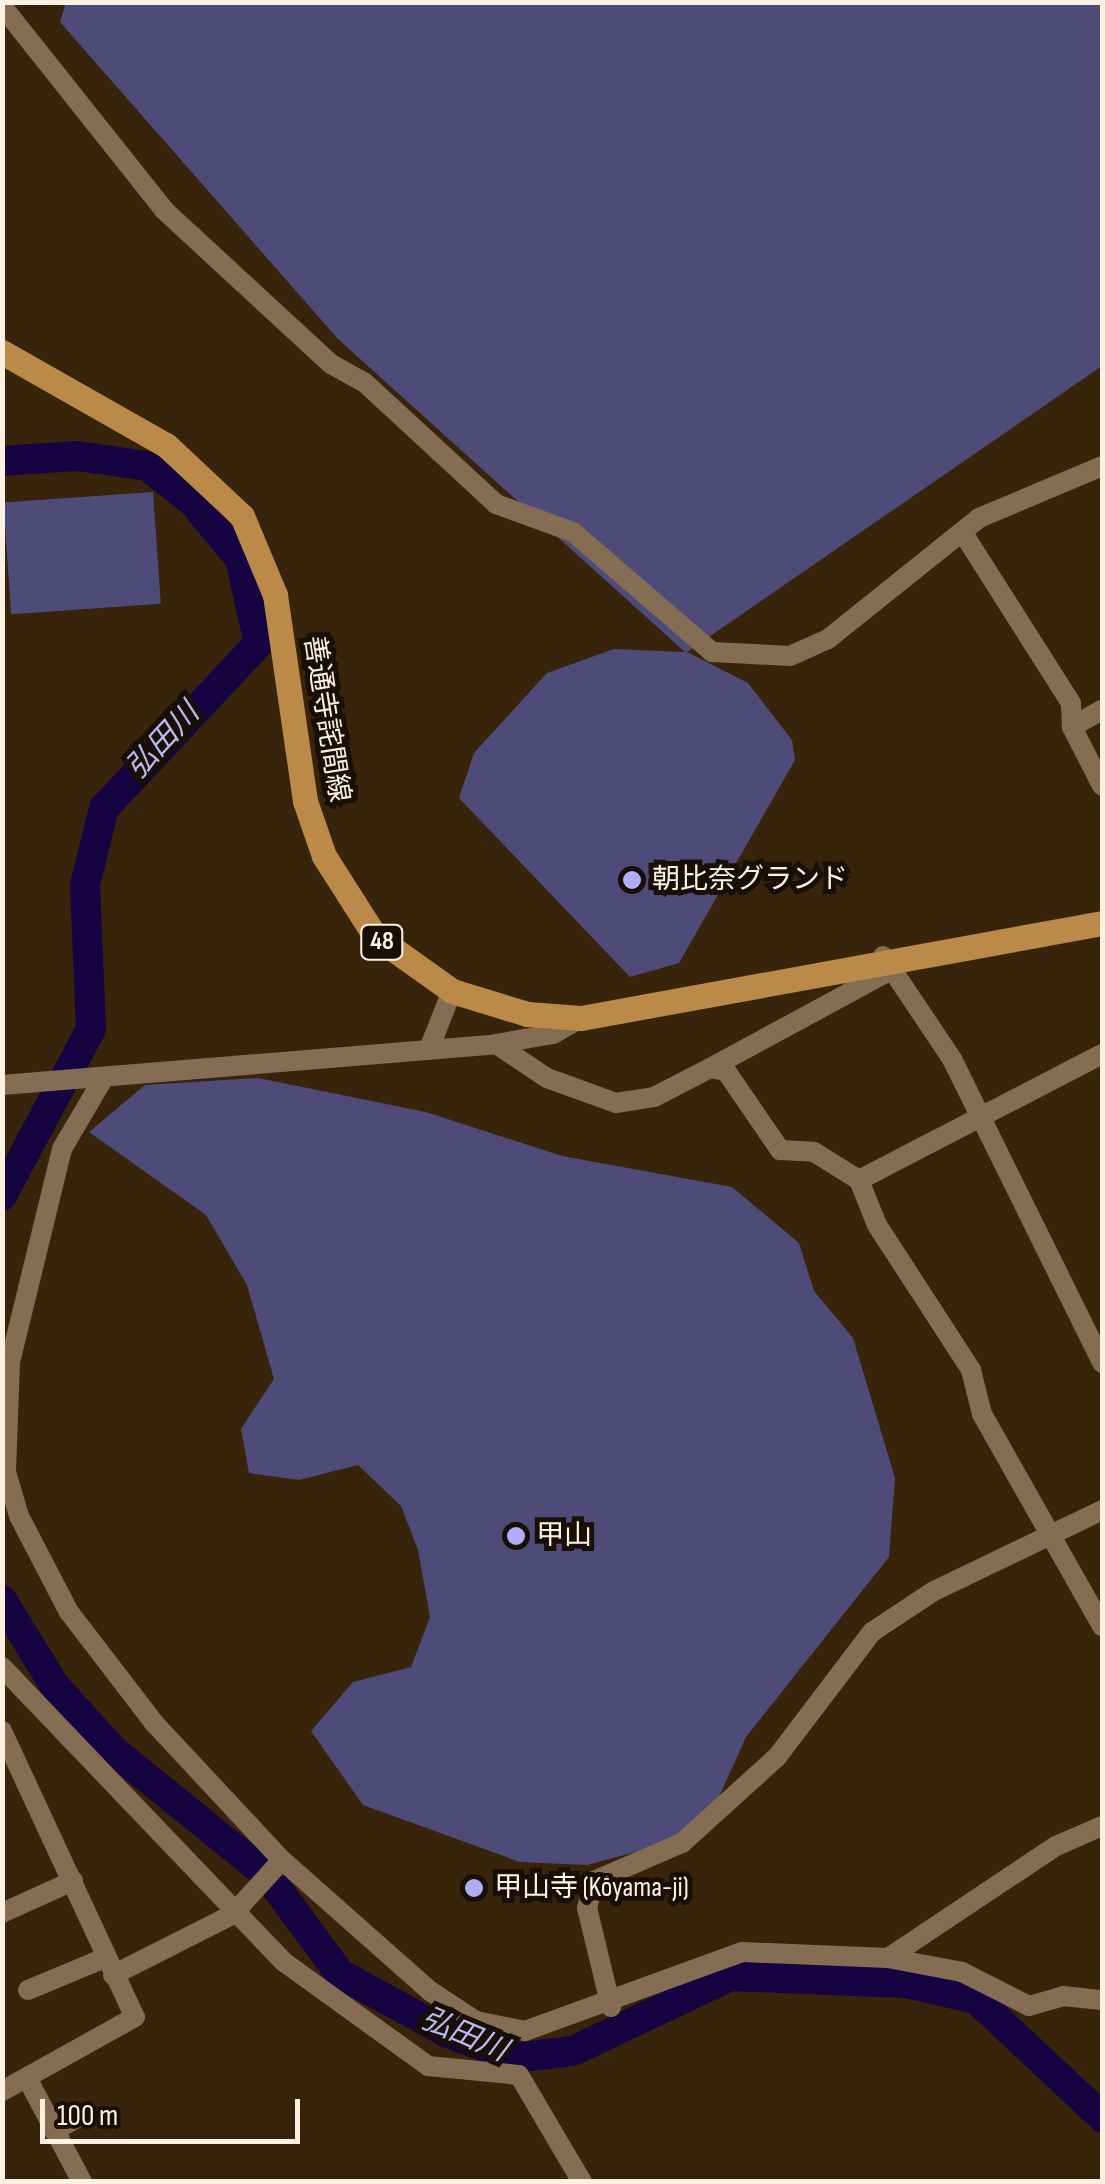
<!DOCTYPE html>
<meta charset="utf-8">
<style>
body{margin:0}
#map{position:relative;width:1105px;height:2184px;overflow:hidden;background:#37240b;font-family:"Sofia Sans Condensed","Noto Sans JP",sans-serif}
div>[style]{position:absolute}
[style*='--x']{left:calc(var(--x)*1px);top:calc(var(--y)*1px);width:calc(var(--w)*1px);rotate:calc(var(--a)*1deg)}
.green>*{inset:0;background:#4e4b78;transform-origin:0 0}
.river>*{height:30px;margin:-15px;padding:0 15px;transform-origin:15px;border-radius:15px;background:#160442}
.minor>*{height:20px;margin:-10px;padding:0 10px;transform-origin:10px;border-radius:10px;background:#846d53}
.major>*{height:25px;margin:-12.5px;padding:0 12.5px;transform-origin:12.5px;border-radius:12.5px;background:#bc8a48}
.dots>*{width:28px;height:28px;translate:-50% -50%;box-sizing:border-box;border:5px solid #180f06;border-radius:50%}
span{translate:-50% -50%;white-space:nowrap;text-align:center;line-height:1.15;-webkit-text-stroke:10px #180f06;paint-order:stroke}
.shield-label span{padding:2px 8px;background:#180f06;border:2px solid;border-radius:8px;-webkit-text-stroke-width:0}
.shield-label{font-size:25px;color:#fef1e2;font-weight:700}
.street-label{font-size:28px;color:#fef1e2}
.poi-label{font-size:28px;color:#fef1e2}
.left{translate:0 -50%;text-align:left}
.water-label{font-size:30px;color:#bbb9f3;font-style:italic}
.frame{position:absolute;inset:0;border:5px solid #fef1e2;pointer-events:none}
.scale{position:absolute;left:40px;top:2099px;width:260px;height:45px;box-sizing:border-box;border:5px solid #fef1e2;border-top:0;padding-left:12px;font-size:30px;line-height:35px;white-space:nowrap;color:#fef1e2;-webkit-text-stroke:8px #180f06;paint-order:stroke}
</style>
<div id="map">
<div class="green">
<i style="clip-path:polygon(66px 2px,1102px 3px,1102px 366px,687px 652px,748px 683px,792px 740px,795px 760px,679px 963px,630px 977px,459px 798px,474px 753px,547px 673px,614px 649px,685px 652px,338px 339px,60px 22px)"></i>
<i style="left:153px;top:492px;width:112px;height:150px;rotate:86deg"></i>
<i style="clip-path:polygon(258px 1078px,426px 1112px,562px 1156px,732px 1187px,799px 1243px,814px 1291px,853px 1338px,895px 1478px,889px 1557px,746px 1737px,719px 1797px,684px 1839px,587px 1865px,520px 1862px,363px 1805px,311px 1731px,353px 1682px,411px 1667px,430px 1617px,418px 1550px,401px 1506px,358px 1465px,299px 1480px,249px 1473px,241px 1429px,274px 1379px,247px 1285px,206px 1215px,89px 1132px,145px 1085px)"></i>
</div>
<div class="river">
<i style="--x:2;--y:461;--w:75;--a:-3.8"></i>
<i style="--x:77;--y:456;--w:71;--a:8.1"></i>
<i style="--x:147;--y:466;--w:58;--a:38"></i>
<i style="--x:193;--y:502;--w:74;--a:50.5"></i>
<i style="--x:240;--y:559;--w:86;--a:77.3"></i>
<i style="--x:259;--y:643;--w:226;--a:133.2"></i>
<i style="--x:104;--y:808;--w:79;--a:103.9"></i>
<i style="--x:85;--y:885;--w:144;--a:87.6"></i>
<i style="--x:91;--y:1029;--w:189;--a:118.1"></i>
<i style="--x:2;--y:1600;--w:101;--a:58.4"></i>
<i style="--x:55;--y:1686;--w:88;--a:47.8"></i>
<i style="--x:114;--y:1751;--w:197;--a:39"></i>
<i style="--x:267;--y:1875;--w:123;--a:53.6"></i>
<i style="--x:340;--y:1974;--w:123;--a:28.6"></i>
<i style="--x:448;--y:2033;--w:71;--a:20.7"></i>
<i style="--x:514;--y:2058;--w:59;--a:-6.8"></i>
<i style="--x:573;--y:2051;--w:174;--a:-25.5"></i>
<i style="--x:730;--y:1976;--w:176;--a:2.3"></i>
<i style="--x:906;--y:1983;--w:72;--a:12.9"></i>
<i style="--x:976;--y:1999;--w:173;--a:43.1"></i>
</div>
<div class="minor">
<i style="--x:2;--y:6;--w:260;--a:51.5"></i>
<i style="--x:164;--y:210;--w:227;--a:42.7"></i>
<i style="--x:331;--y:364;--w:38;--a:29"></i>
<i style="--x:364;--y:382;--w:180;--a:42.7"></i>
<i style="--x:496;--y:504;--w:82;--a:20"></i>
<i style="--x:573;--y:532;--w:184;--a:40.8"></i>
<i style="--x:712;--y:652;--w:78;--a:2.9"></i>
<i style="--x:790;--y:656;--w:42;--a:-24.1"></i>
<i style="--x:828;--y:639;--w:193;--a:-38.7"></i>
<i style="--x:979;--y:518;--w:134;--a:-22.9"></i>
<i style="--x:963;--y:533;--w:201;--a:57.6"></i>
<i style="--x:1071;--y:703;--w:24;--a:88"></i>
<i style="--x:1072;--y:727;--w:66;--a:63"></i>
<i style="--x:1072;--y:727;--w:34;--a:-30"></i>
<i style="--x:883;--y:956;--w:124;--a:56.2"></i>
<i style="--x:952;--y:1059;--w:339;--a:63.7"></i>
<i style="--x:496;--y:1044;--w:61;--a:33.7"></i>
<i style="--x:547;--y:1078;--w:73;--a:19.9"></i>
<i style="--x:616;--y:1103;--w:38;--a:-9"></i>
<i style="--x:654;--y:1097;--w:63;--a:-27.4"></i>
<i style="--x:710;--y:1068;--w:16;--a:11"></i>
<i style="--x:726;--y:1071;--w:96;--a:55.6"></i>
<i style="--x:780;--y:1150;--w:34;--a:3"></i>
<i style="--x:814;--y:1152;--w:53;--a:31.9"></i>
<i style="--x:859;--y:1180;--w:48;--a:68.2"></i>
<i style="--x:877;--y:1225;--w:173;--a:57"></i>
<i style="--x:971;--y:1370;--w:45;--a:76"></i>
<i style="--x:982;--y:1414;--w:244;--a:60.5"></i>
<i style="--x:429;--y:1049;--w:62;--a:-68.4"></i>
<i style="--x:710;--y:1068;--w:208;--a:-28.4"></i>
<i style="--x:103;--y:1079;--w:81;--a:120.4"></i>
<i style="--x:62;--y:1149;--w:220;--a:103.7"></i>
<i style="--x:10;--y:1363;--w:109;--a:92.1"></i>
<i style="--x:6;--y:1472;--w:46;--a:73.5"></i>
<i style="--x:19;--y:1516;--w:108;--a:62.5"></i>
<i style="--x:69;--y:1612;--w:141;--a:52.5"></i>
<i style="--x:155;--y:1724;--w:186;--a:47"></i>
<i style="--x:282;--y:1860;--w:198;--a:41.5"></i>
<i style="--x:430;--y:1991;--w:55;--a:33.1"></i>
<i style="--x:476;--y:2021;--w:50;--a:11.5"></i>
<i style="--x:525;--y:2031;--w:231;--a:-20"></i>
<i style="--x:742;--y:1952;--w:146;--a:2.4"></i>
<i style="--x:888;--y:1958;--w:202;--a:-33.7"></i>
<i style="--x:1056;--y:1846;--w:50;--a:-23.5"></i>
<i style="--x:2;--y:1085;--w:496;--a:-4.7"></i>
<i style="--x:496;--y:1044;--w:58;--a:-10"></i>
<i style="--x:553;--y:1034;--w:32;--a:-30"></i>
<i style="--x:859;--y:1180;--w:274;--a:-27.4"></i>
<i style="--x:2;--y:1667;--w:408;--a:46.3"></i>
<i style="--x:284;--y:1962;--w:178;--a:35.8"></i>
<i style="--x:428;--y:2066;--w:91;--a:5.6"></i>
<i style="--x:519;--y:2075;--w:124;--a:59.5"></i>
<i style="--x:2;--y:1731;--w:315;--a:65.1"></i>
<i style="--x:135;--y:2017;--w:152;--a:150.9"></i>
<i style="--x:2;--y:1913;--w:78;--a:-24.3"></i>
<i style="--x:888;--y:1958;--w:75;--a:10.7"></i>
<i style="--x:962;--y:1972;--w:75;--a:26.9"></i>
<i style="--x:1029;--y:2006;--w:35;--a:-16"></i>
<i style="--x:1063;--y:1996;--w:39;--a:6"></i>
<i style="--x:113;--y:1975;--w:133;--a:-26.8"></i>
<i style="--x:232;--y:1915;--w:74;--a:-47.7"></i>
<i style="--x:28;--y:1990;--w:83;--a:-22.6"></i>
<i style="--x:611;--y:2007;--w:102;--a:-103.6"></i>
<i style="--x:587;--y:1908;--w:28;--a:-75"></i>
<i style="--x:594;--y:1881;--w:96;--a:-23.4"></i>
<i style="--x:682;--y:1843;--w:128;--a:-42.2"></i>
<i style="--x:777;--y:1757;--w:157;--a:-52.8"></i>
<i style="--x:872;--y:1632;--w:74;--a:-33.5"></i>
<i style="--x:934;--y:1591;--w:187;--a:-25.7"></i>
<i style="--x:27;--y:2078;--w:118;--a:62.1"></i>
<i style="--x:54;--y:2131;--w:28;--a:-30"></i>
</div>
<div class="major">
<i style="--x:2;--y:352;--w:189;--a:29.6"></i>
<i style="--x:166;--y:445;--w:104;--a:43.1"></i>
<i style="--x:242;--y:516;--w:86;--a:67.3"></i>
<i style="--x:275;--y:595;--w:208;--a:81.7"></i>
<i style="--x:305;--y:801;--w:58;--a:70.9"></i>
<i style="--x:324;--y:856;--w:95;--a:57.5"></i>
<i style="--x:375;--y:936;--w:95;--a:35.5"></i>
<i style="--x:452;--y:991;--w:78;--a:17"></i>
<i style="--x:527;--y:1014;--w:54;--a:4.2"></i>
<i style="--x:581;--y:1018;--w:530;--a:-10.33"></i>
</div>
<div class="dots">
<i style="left:632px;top:880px;background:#b2adf9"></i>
<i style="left:516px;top:1536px;background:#b2adf9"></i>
<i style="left:474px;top:1888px;background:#b2adf9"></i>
</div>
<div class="shield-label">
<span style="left:382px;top:942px">48</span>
</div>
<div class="street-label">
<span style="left:326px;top:719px;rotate:81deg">善通寺詫間線</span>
</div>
<div class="poi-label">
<span class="left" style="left:652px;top:880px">朝比奈グランド</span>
<span class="left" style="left:536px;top:1536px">甲山</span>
<span class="left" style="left:494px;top:1888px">甲山寺 (Kōyama-ji)</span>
</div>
<div class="water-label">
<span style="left:163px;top:741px;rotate:-47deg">弘田川</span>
<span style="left:464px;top:2035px;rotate:23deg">弘田川</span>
</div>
<div class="frame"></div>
<div class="scale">100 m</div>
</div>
